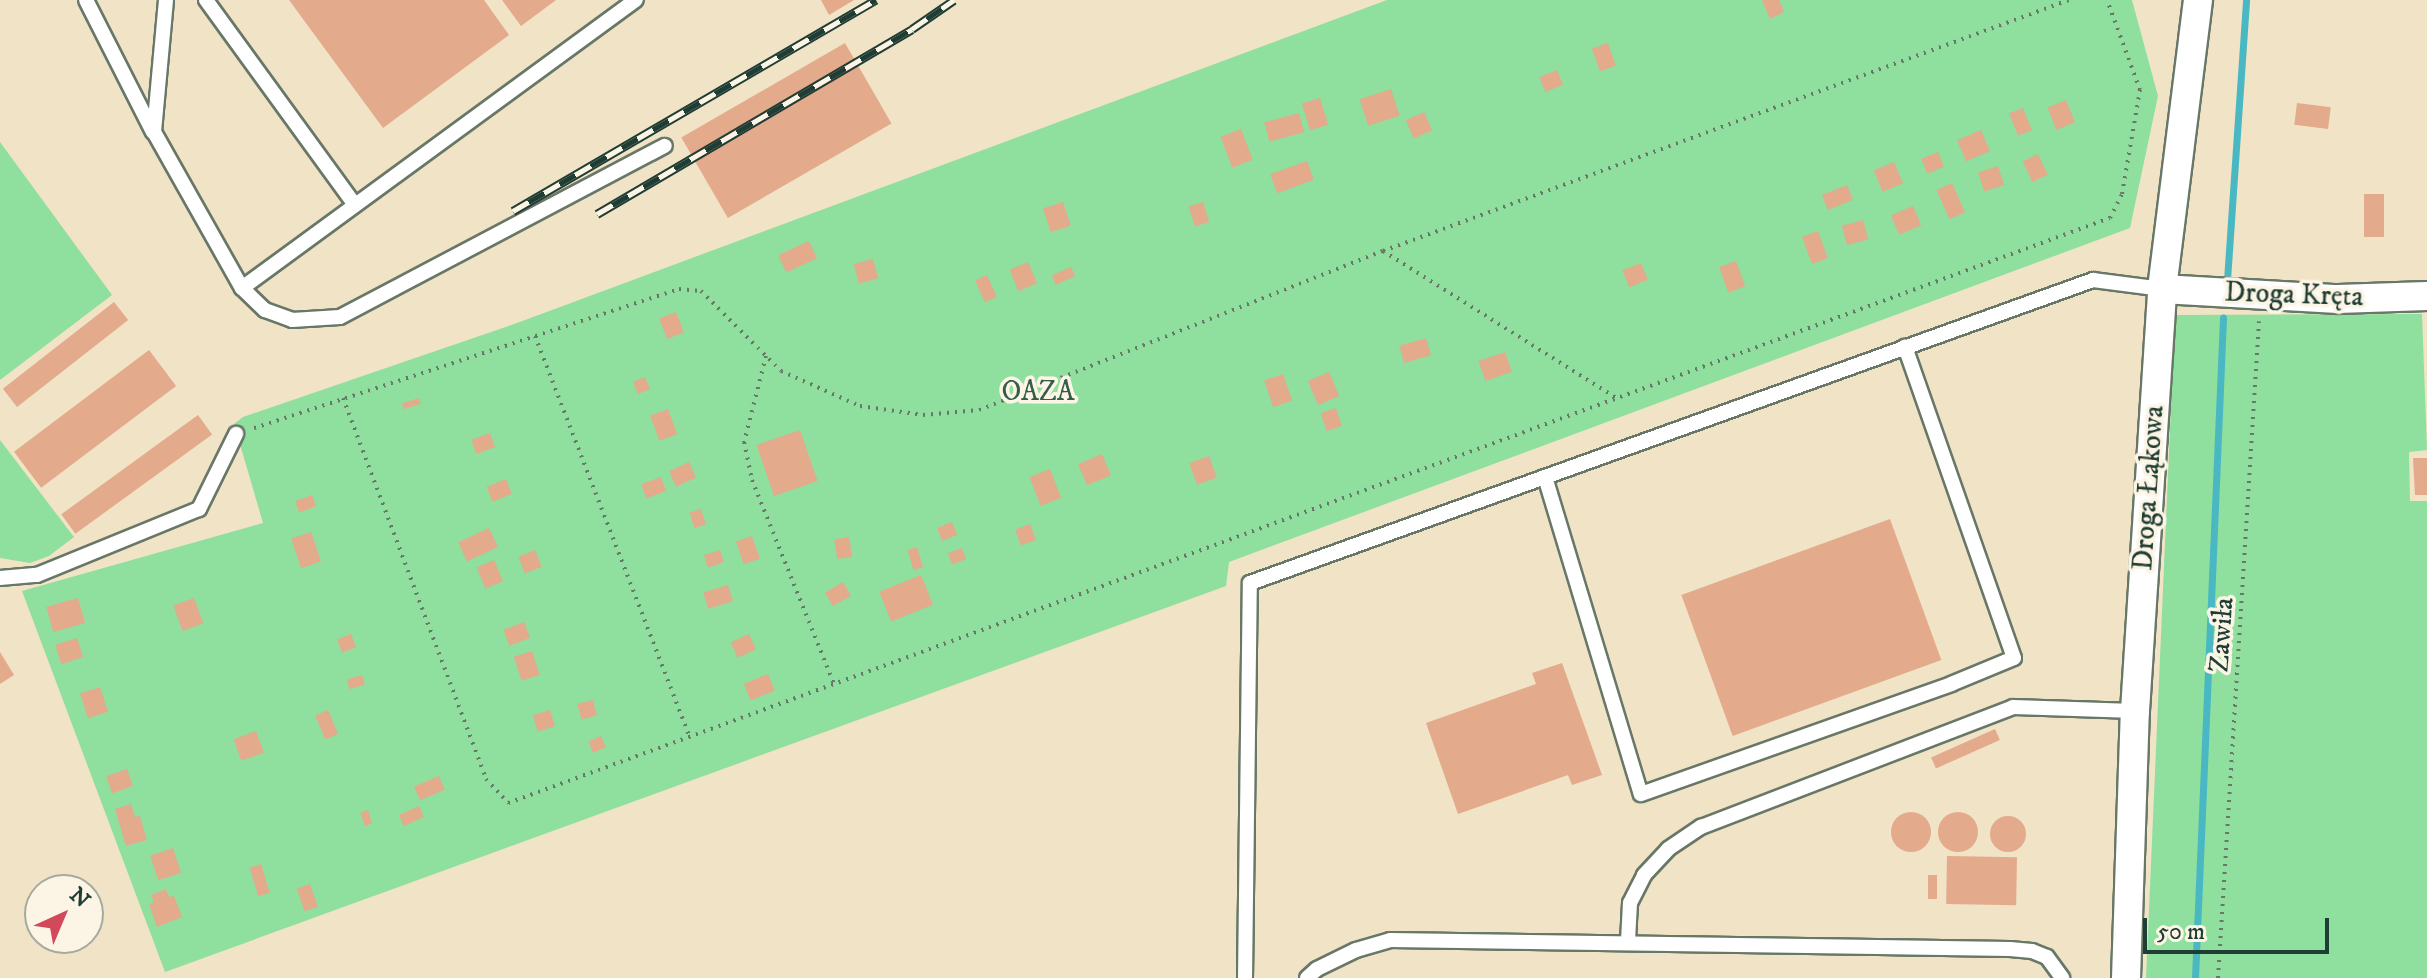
<!DOCTYPE html>
<meta charset="utf-8">
<style>
body{margin:0}
#map{position:relative;width:2427px;height:978px;overflow:hidden;background:#f1e3c6;font-family:"IM FELL DW Pica",serif}
div>[style]{position:absolute}
[style*='--x']{left:calc(var(--x)*1px);top:calc(var(--y)*1px);width:calc(var(--w)*1px);rotate:calc(var(--a)*1deg)}
.green>*{inset:0;background:#8fdf9f}
.stream>*{height:7px;margin:-3.5px;padding:0 3.5px;transform-origin:3.5px;border-radius:3.5px;background:#4ab8c3}
.building>*{inset:0;background:#e3aa8c;transform-origin:0 0}
.round{border-radius:50%}
.path>*{height:4px;margin-top:-2px;transform-origin:0;background:repeating-linear-gradient(90deg,#687767 0 2px,transparent 0 8px)}
.roads{filter:drop-shadow(2px 0 #687767) drop-shadow(-2px 0 #687767) drop-shadow(0 2px #687767) drop-shadow(0 -2px #687767)}
.lane>*{height:14px;margin:-7px;padding:0 7px;transform-origin:7px;border-radius:7px;background:#fff}
.street>*{height:28px;margin:-14px;padding:0 14px;transform-origin:14px;border-radius:14px;background:#fff}
.rail>*{height:9px;margin-top:-4.5px;transform-origin:0;background:repeating-linear-gradient(90deg,#fcf5e5 0 18px,#1f3d34 0 36px);box-sizing:border-box;border-block:2px solid #1f3d34}
span{translate:-50% -50%;white-space:nowrap;text-align:center;line-height:1.15;-webkit-text-stroke:7px #fcf5e5;paint-order:stroke}
.street-label{font-size:28px;color:#1f3d34}
.park-label{font-size:28px;color:#355d49}
.north{position:absolute;left:24px;top:874px;width:80px;height:80px;box-sizing:border-box;background:#fcf5e5;border:2px solid #a4ab9e;border-radius:50%;rotate:44deg;font-size:22px;font-weight:700;line-height:32px;text-align:center;color:#1f3d34}
.north::after{content:'';display:block;margin:auto;width:28px;height:36px;background:#d1495b;clip-path:polygon(50% 0,100% 100%,50% 72%,0 100%)}
.scale{position:absolute;left:2143px;top:918px;width:186px;height:36px;box-sizing:border-box;border:4px solid #1f3d34;border-top:0;padding-left:10px;font-size:24px;line-height:28px;white-space:nowrap;color:#1f3d34;-webkit-text-stroke:6px #fcf5e5;paint-order:stroke}
</style>
<div id="map">
<div class="green">
<i style="clip-path:polygon(1387px 0,2132px 0,2158px 96px,2130px 228px,1229px 562px,1226px 586px,165px 972px,22px 591px,263px 523px,234px 424px,243px 417px,517px 323px)"></i>
<i style="clip-path:polygon(0 142px,112px 295px,0 380px)"></i>
<i style="clip-path:polygon(2422px 314px,2427px 450px,2409px 452px,2410px 501px,2427px 501px,2427px 978px,2146px 978px,2175px 315px)"></i>
<i style="clip-path:polygon(0 440px,74px 537px,49px 556px,30px 563px,0 558px)"></i>
</div>
<div class="stream">
<i style="--x:2227;--y:280;--w:281;--a:-86.1"></i>
<i style="--x:2195;--y:978;--w:661;--a:-87.57"></i>
</div>
<div class="building">
<i style="clip-path:polygon(289px 0,484px 0,509px 35px,383px 128px)"></i>
<i style="clip-path:polygon(502px 0,556px 0,521px 26px)"></i>
<i style="clip-path:polygon(821px 0,854px 0,829px 15px)"></i>
<i style="clip-path:polygon(1762px 0,1779px 0,1784px 12px,1770px 19px)"></i>
<i style="left:845px;top:43px;width:93px;height:189px;rotate:60deg"></i>
<i style="left:1608px;top:43px;width:24px;height:17px;rotate:71deg"></i>
<i style="left:1557px;top:70px;width:16px;height:19px;rotate:68deg"></i>
<i style="left:1391px;top:89px;width:28px;height:33px;rotate:72deg"></i>
<i style="left:1320px;top:98px;width:28px;height:19px;rotate:73deg"></i>
<i style="left:2066px;top:100px;width:24px;height:20px;rotate:68deg"></i>
<i style="left:2297px;top:103px;width:34px;height:22px;rotate:7deg"></i>
<i style="left:2023px;top:108px;width:24px;height:15px;rotate:68deg"></i>
<i style="left:1424px;top:112px;width:20px;height:20px;rotate:66deg"></i>
<i style="left:1299px;top:113px;width:20px;height:36px;rotate:75deg"></i>
<i style="left:1241px;top:129px;width:33px;height:22px;rotate:69deg"></i>
<i style="left:1981px;top:130px;width:23px;height:26px;rotate:67deg"></i>
<i style="left:1938px;top:152px;width:16px;height:18px;rotate:68deg"></i>
<i style="left:2038px;top:154px;width:23px;height:17px;rotate:65deg"></i>
<i style="left:1307px;top:161px;width:20px;height:39px;rotate:70deg"></i>
<i style="left:1894px;top:162px;width:23px;height:22px;rotate:67deg"></i>
<i style="left:1998px;top:166px;width:20px;height:21px;rotate:72deg"></i>
<i style="left:1952px;top:183px;width:32px;height:17px;rotate:66deg"></i>
<i style="left:1847px;top:185px;width:16px;height:27px;rotate:68deg"></i>
<i style="left:2364px;top:194px;width:20px;height:43px"></i>
<i style="left:1063px;top:202px;width:25px;height:21px;rotate:72deg"></i>
<i style="left:1203px;top:202px;width:21px;height:15px;rotate:73deg"></i>
<i style="left:1913px;top:206px;width:21px;height:24px;rotate:67deg"></i>
<i style="left:1863px;top:220px;width:20px;height:22px;rotate:75deg"></i>
<i style="left:1818px;top:231px;width:29px;height:17px;rotate:70deg"></i>
<i style="left:809px;top:241px;width:19px;height:34px;rotate:65deg"></i>
<i style="left:873px;top:259px;width:20px;height:20px;rotate:75deg"></i>
<i style="left:1736px;top:261px;width:27px;height:18px;rotate:70deg"></i>
<i style="left:1028px;top:262px;width:23px;height:20px;rotate:67deg"></i>
<i style="left:1641px;top:263px;width:18px;height:20px;rotate:68deg"></i>
<i style="left:1071px;top:267px;width:10px;height:21px;rotate:66deg"></i>
<i style="left:987px;top:275px;width:24px;height:13px;rotate:66deg"></i>
<i style="left:114px;top:302px;width:23px;height:141px;rotate:52deg"></i>
<i style="left:676px;top:312px;width:22px;height:18px;rotate:69deg"></i>
<i style="left:1426px;top:338px;width:18px;height:28px;rotate:74deg"></i>
<i style="left:149px;top:350px;width:45px;height:169px;rotate:53deg"></i>
<i style="left:1505px;top:352px;width:21px;height:28px;rotate:71deg"></i>
<i style="left:1329px;top:372px;width:26px;height:23px;rotate:67deg"></i>
<i style="left:1283px;top:374px;width:28px;height:20px;rotate:71deg"></i>
<i style="left:645px;top:377px;width:13px;height:13px;rotate:67deg"></i>
<i style="left:419px;top:398px;width:6px;height:18px;rotate:72deg"></i>
<i style="left:1336px;top:408px;width:19px;height:16px;rotate:72deg"></i>
<i style="left:668px;top:409px;width:27px;height:19px;rotate:70deg"></i>
<i style="left:198px;top:415px;width:24px;height:169px;rotate:54deg"></i>
<i style="left:800px;top:430px;width:54px;height:46px;rotate:71deg"></i>
<i style="left:490px;top:433px;width:15px;height:20px;rotate:70deg"></i>
<i style="left:1102px;top:454px;width:23px;height:26px;rotate:67deg"></i>
<i style="left:1209px;top:456px;width:23px;height:21px;rotate:70deg"></i>
<i style="clip-path:polygon(2413px 458px,2427px 458px,2427px 495px,2415px 495px)"></i>
<i style="left:689px;top:462px;width:17px;height:22px;rotate:65deg"></i>
<i style="left:1050px;top:469px;width:31px;height:22px;rotate:69deg"></i>
<i style="left:661px;top:477px;width:15px;height:21px;rotate:70deg"></i>
<i style="left:506px;top:479px;width:16px;height:21px;rotate:68deg"></i>
<i style="left:312px;top:495px;width:12px;height:18px;rotate:70deg"></i>
<i style="left:701px;top:509px;width:16px;height:12px;rotate:72deg"></i>
<i style="left:1890px;top:519px;width:150px;height:222px;rotate:70deg"></i>
<i style="left:952px;top:522px;width:14px;height:16px;rotate:69deg"></i>
<i style="left:1030px;top:524px;width:17px;height:16px;rotate:69deg"></i>
<i style="left:489px;top:528px;width:21px;height:34px;rotate:65deg"></i>
<i style="left:311px;top:532px;width:31px;height:21px;rotate:71deg"></i>
<i style="left:752px;top:536px;width:24px;height:17px;rotate:71deg"></i>
<i style="left:849px;top:537px;width:20px;height:15px;rotate:81deg"></i>
<i style="left:917px;top:547px;width:21px;height:10px;rotate:73deg"></i>
<i style="left:962px;top:548px;width:12px;height:15px;rotate:70deg"></i>
<i style="left:535px;top:550px;width:18px;height:18px;rotate:68deg"></i>
<i style="left:720px;top:550px;width:13px;height:17px;rotate:72deg"></i>
<i style="left:494px;top:560px;width:23px;height:19px;rotate:67deg"></i>
<i style="left:921px;top:575px;width:32px;height:45px;rotate:68deg"></i>
<i style="left:843px;top:582px;width:16px;height:21px;rotate:60deg"></i>
<i style="left:728px;top:585px;width:17px;height:26px;rotate:73deg"></i>
<i style="left:78px;top:598px;width:26px;height:33px;rotate:74deg"></i>
<i style="left:194px;top:598px;width:27px;height:22px;rotate:70deg"></i>
<i style="left:524px;top:622px;width:17px;height:22px;rotate:69deg"></i>
<i style="left:351px;top:634px;width:14px;height:15px;rotate:69deg"></i>
<i style="left:749px;top:634px;width:17px;height:20px;rotate:66deg"></i>
<i style="left:77px;top:638px;width:20px;height:23px;rotate:72deg"></i>
<i style="left:532px;top:651px;width:25px;height:19px;rotate:72deg"></i>
<i style="clip-path:polygon(0 652px,14px 675px,0 684px)"></i>
<i style="clip-path:polygon(1562px 663px,1602px 775px,1572px 785px,1568px 775px,1458px 814px,1426px 723px,1536px 684px,1532px 673px)"></i>
<i style="left:768px;top:674px;width:18px;height:26px;rotate:68deg"></i>
<i style="left:362px;top:675px;width:10px;height:16px;rotate:73deg"></i>
<i style="left:100px;top:687px;width:26px;height:21px;rotate:72deg"></i>
<i style="left:593px;top:700px;width:16px;height:16px;rotate:76deg"></i>
<i style="left:328px;top:710px;width:26px;height:14px;rotate:67deg"></i>
<i style="left:550px;top:710px;width:17px;height:18px;rotate:73deg"></i>
<i style="left:1995px;top:729px;width:12px;height:70px;rotate:66deg"></i>
<i style="left:256px;top:731px;width:23px;height:24px;rotate:70deg"></i>
<i style="left:601px;top:736px;width:12px;height:14px;rotate:66deg"></i>
<i style="left:127px;top:769px;width:18px;height:22px;rotate:71deg"></i>
<i style="left:439px;top:776px;width:15px;height:27px;rotate:67deg"></i>
<i style="clip-path:polygon(131px 804px,135px 817px,140px 816px,147px 840px,126px 846px,115px 809px)"></i>
<i style="left:419px;top:806px;width:12px;height:22px;rotate:66deg"></i>
<i style="left:368px;top:810px;width:14px;height:8px;rotate:73deg"></i>
<i class="round" style="left:1891px;top:812px;width:40px;height:40px"></i>
<i class="round" style="left:1938px;top:812px;width:40px;height:40px"></i>
<i class="round" style="left:1990px;top:816px;width:36px;height:36px"></i>
<i style="left:173px;top:848px;width:26px;height:24px;rotate:72deg"></i>
<i style="left:1947px;top:856px;width:70px;height:48px;rotate:1deg"></i>
<i style="left:261px;top:864px;width:30px;height:12px;rotate:73deg"></i>
<i style="left:1928px;top:875px;width:9px;height:24px"></i>
<i style="left:310px;top:884px;width:24px;height:14px;rotate:71deg"></i>
<i style="clip-path:polygon(166px 889px,169px 897px,174px 896px,182px 917px,157px 927px,149px 904px,154px 902px,151px 895px)"></i>
</div>
<div class="path">
<i style="--x:1383;--y:251;--w:278;--a:32.2"></i>
<i style="--x:535;--y:336;--w:430;--a:68.9"></i>
<i style="--x:766;--y:356;--w:89;--a:104.3"></i>
<i style="--x:744;--y:442;--w:39;--a:78"></i>
<i style="--x:752;--y:480;--w:220;--a:68.1"></i>
<i style="--x:343;--y:398;--w:407;--a:69.4"></i>
<i style="--x:486;--y:779;--w:33;--a:47"></i>
<i style="--x:508;--y:803;--w:1705;--a:-20.06"></i>
<i style="--x:2110;--y:218;--w:27;--a:-63"></i>
<i style="--x:2122;--y:194;--w:106;--a:-80.2"></i>
<i style="--x:2140;--y:90;--w:96;--a:-110.1"></i>
<i style="--x:254;--y:428;--w:447;--a:-18.1"></i>
<i style="--x:679;--y:289;--w:22;--a:5"></i>
<i style="--x:701;--y:291;--w:113;--a:45"></i>
<i style="--x:781;--y:371;--w:86;--a:23.9"></i>
<i style="--x:860;--y:406;--w:64;--a:8.1"></i>
<i style="--x:923;--y:415;--w:56;--a:-5.1"></i>
<i style="--x:979;--y:410;--w:434;--a:-21.5"></i>
<i style="--x:1383;--y:251;--w:730;--a:-20.1"></i>
<i style="--x:2218;--y:978;--w:658;--a:-86.43"></i>
</div>
<div class="roads">
<div class="lane">
<i style="--x:86;--y:0;--w:148;--a:63.1"></i>
<i style="--x:166;--y:0;--w:133;--a:95.2"></i>
<i style="--x:154;--y:132;--w:179;--a:60.6"></i>
<i style="--x:242;--y:288;--w:488;--a:-36.2"></i>
<i style="--x:206;--y:0;--w:253;--a:54"></i>
<i style="--x:242;--y:288;--w:32;--a:44"></i>
<i style="--x:265;--y:310;--w:29;--a:20"></i>
<i style="--x:292;--y:320;--w:48;--a:-3.6"></i>
<i style="--x:340;--y:317;--w:367;--a:-27.8"></i>
<i style="--x:1545;--y:477;--w:331;--a:73.2"></i>
<i style="--x:1641;--y:794;--w:329;--a:-19.5"></i>
<i style="--x:1951;--y:684;--w:68;--a:-22.4"></i>
<i style="--x:2014;--y:658;--w:330;--a:-109.3"></i>
<i style="--x:0;--y:578;--w:37;--a:-5"></i>
<i style="--x:37;--y:575;--w:175;--a:-22.2"></i>
<i style="--x:199;--y:509;--w:84;--a:-63.7"></i>
<i style="--x:1628;--y:941;--w:38;--a:-87"></i>
<i style="--x:1630;--y:903;--w:31;--a:-63"></i>
<i style="--x:1644;--y:875;--w:35;--a:-47"></i>
<i style="--x:1668;--y:849;--w:40;--a:-34"></i>
<i style="--x:1701;--y:827;--w:334;--a:-21"></i>
<i style="--x:2013;--y:707;--w:122;--a:1.9"></i>
<i style="--x:1245;--y:978;--w:395;--a:-89.3"></i>
<i style="--x:1250;--y:583;--w:896;--a:-19.77"></i>
<i style="--x:2093;--y:280;--w:70;--a:7.4"></i>
<i style="--x:1307;--y:978;--w:13;--a:-42"></i>
<i style="--x:1317;--y:969;--w:43;--a:-26"></i>
<i style="--x:1356;--y:950;--w:35;--a:-16"></i>
<i style="--x:1390;--y:940;--w:620;--a:0.83"></i>
<i style="--x:2010;--y:949;--w:22;--a:5"></i>
<i style="--x:2032;--y:951;--w:16;--a:22"></i>
<i style="--x:2047;--y:957;--w:26;--a:54"></i>
</div>
<div class="street">
<i style="--x:2162;--y:289;--w:176;--a:3.3"></i>
<i style="--x:2338;--y:299;--w:89;--a:-1.9"></i>
<i style="--x:2126;--y:978;--w:267;--a:-88.1"></i>
<i style="--x:2135;--y:711;--w:423;--a:-86.3"></i>
<i style="--x:2162;--y:289;--w:291;--a:-82.9"></i>
</div>
</div>
<div class="rail">
<i style="--x:513;--y:211;--w:420;--a:-30.2"></i>
<i style="--x:597;--y:214;--w:365;--a:-30.4"></i>
<i style="--x:912;--y:29;--w:51;--a:-34.6"></i>
</div>
<div class="street-label">
<span style="left:2294px;top:295px;rotate:2deg">Droga Kręta</span>
<span style="left:2149px;top:488px;rotate:-86deg">Droga Łąkowa</span>
<span style="left:2222px;top:635px;rotate:-86deg">Zawiła</span>
</div>
<div class="park-label">
<span style="left:1038px;top:392px">OAZA</span>
</div>
<div class="north">N</div>
<div class="scale">50 m</div>
</div>
